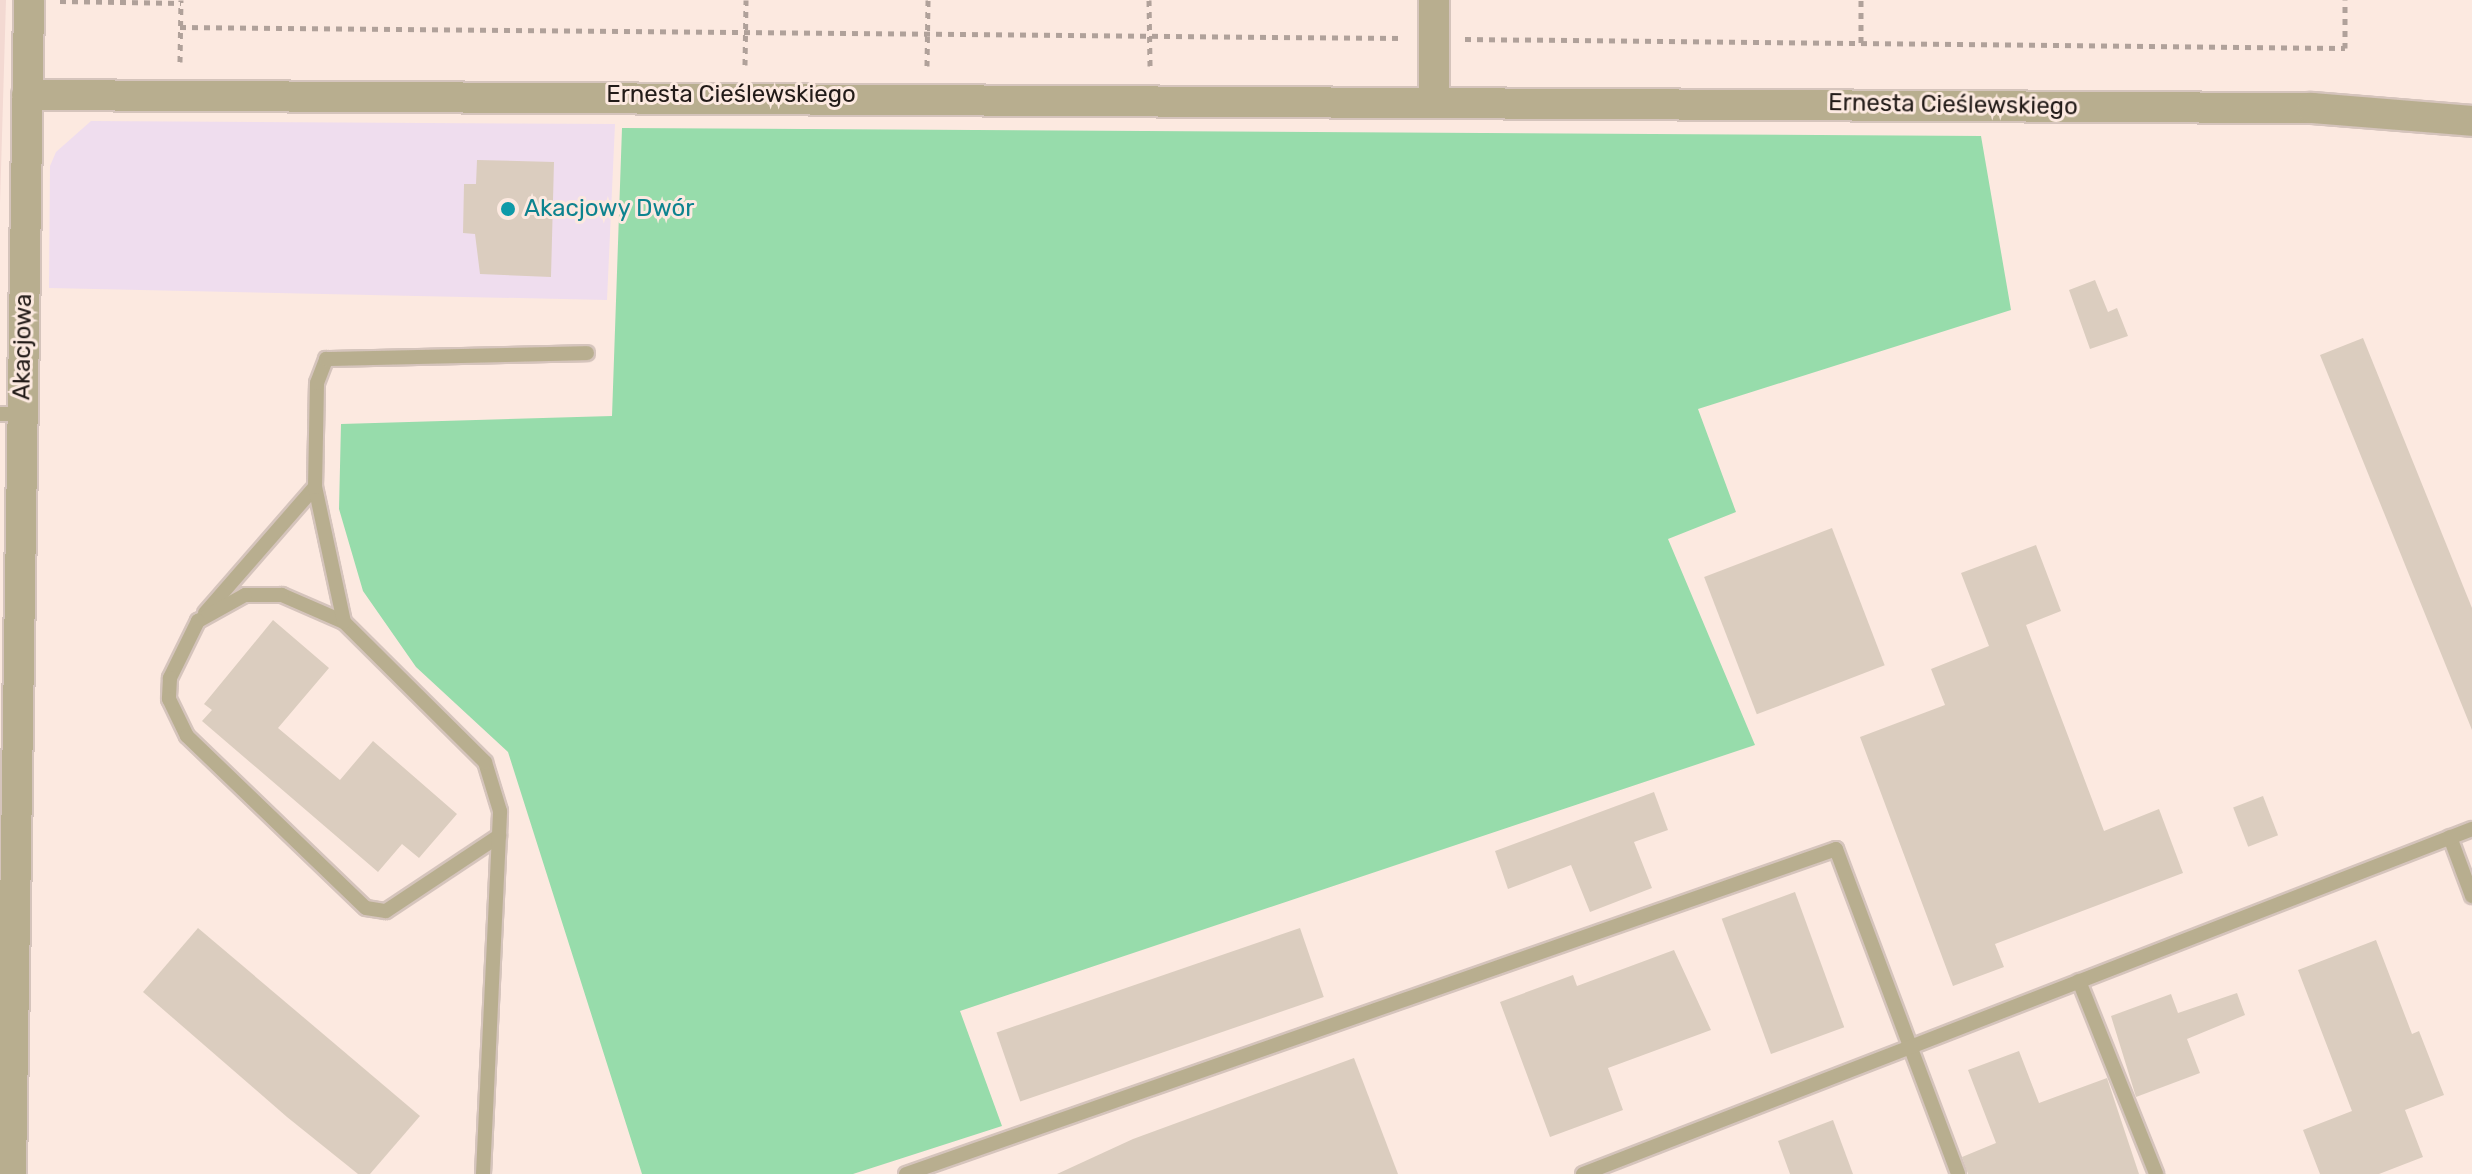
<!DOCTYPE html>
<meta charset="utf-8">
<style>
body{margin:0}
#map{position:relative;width:2472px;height:1174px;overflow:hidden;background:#fce9e0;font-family:Rubik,sans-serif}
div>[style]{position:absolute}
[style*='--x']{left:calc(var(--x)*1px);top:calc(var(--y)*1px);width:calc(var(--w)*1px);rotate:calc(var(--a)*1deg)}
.commercial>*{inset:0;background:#efddee}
.education>*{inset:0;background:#f3d9d2}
.green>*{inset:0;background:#97dcab}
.building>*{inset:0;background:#dbcdbf;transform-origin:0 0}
.path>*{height:5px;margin-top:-2.5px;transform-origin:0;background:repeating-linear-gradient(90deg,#b0a19a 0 6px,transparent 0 12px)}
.roads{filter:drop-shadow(2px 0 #d5c4bc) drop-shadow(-2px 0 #d5c4bc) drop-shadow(0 2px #d5c4bc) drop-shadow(0 -2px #d5c4bc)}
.service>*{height:14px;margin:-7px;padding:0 7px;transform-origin:7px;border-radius:7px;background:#b8ae8f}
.minor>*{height:30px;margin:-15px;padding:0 15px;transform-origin:15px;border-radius:15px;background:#b8ae8f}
.dots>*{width:22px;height:22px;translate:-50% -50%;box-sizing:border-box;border:4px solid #fce9e0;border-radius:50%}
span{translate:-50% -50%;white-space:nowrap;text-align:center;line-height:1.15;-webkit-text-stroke:6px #fce9e0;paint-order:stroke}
.street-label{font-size:24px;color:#221b18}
.culture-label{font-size:24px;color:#0d838f}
.left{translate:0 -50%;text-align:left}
</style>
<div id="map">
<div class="commercial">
<i style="clip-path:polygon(91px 121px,615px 124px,607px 300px,49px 288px,50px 166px,56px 152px)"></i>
</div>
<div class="education">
<i style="clip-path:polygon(0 0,6px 0,0 204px)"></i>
</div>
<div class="green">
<i style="clip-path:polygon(622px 128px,1981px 136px,2011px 310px,1698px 409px,1736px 512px,1668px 539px,1755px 745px,960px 1011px,1002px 1126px,853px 1174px,642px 1174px,508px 752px,416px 667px,363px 591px,339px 509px,341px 424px,612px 416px)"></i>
</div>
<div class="building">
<i style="clip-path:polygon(477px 160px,554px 162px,551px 277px,480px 274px,475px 234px,463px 233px,464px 184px,476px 184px)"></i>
<i style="clip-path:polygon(2095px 280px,2108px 312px,2117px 308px,2128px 336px,2090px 349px,2069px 290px)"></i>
<i style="clip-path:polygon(2363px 338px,2472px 608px,2472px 730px,2320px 355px)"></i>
<i style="left:1832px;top:528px;width:147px;height:137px;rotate:69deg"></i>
<i style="clip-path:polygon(2036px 545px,2061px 611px,2026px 625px,2104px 831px,2159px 809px,2183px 873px,1995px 944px,2004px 967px,1953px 986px,1860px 737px,1945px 705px,1931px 669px,1989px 646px,1961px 573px)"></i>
<i style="clip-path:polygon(273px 620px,329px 668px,278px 728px,340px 780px,373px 741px,457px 814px,419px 858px,402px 844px,378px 872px,202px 721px,212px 710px,204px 704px)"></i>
<i style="clip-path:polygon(1654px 792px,1668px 830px,1634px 842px,1652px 888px,1590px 912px,1571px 865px,1508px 889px,1495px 851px)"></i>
<i style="left:2263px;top:796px;width:42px;height:32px;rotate:69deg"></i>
<i style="left:1795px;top:892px;width:144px;height:78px;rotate:70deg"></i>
<i style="clip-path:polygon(198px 928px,420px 1116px,370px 1174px,358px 1174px,287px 1117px,143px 992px)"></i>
<i style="left:1300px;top:928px;width:73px;height:321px;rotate:71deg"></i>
<i style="clip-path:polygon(2376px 940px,2412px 1034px,2419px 1031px,2444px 1095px,2405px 1110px,2423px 1157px,2379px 1174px,2320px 1174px,2303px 1130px,2352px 1111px,2298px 970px)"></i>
<i style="clip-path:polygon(1674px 950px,1711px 1030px,1608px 1068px,1623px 1110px,1550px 1137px,1500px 1002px,1573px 975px,1577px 986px)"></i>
<i style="clip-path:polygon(2237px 993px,2245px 1015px,2187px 1039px,2200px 1073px,2136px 1097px,2111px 1016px,2171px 994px,2178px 1013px)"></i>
<i style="clip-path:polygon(2019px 1051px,2039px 1103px,2107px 1078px,2139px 1174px,1968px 1174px,1962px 1157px,1996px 1143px,1968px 1070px)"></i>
<i style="clip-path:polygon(1354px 1058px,1398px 1174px,1057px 1174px,1133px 1139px)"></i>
<i style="clip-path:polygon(1833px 1120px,1853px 1174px,1790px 1174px,1778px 1141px)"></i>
</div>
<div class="path">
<i style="--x:1149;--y:0;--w:66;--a:89.1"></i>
<i style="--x:60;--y:1;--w:121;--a:0.9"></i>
<i style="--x:180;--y:27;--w:1223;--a:0.52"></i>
<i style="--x:1465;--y:39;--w:880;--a:0.59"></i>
<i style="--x:2345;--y:48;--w:48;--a:-90"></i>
<i style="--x:1861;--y:43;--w:43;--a:-90"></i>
<i style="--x:180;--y:62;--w:62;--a:-89.1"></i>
<i style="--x:745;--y:65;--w:65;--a:-89.1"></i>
<i style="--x:927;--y:66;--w:66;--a:-89.1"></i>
</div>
<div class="roads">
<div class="service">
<i style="--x:0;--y:414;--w:22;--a:0"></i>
<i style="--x:205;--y:613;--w:167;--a:-48.9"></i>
<i style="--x:344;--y:622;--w:68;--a:-156.5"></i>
<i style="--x:282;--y:595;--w:37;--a:180"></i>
<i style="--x:245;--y:595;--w:54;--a:151"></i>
<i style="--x:198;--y:621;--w:64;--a:116.2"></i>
<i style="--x:170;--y:678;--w:21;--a:93"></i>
<i style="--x:169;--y:699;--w:41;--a:64.1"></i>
<i style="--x:187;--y:736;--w:248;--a:43.9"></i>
<i style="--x:366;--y:908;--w:20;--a:9"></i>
<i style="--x:386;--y:911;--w:136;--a:-33.6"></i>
<i style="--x:2450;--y:837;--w:63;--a:69.6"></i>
<i style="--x:2079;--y:981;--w:208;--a:68.2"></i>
<i style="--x:483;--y:1174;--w:363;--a:-87.3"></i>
<i style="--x:500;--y:811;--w:51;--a:-107"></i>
<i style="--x:485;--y:762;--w:199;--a:-135.2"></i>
<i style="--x:344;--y:622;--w:138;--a:-102.1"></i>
<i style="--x:315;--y:487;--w:104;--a:-88.9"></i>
<i style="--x:317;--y:383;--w:26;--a:-69"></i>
<i style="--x:326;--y:359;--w:261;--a:-1.3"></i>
<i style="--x:906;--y:1174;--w:985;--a:-19.26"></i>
<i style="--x:1836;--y:849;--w:347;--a:69.4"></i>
<i style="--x:1583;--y:1174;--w:954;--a:-21.21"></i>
</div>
<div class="minor">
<i style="--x:27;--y:95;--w:2285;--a:0.33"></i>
<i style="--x:2312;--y:108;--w:161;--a:4.6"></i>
<i style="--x:1434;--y:100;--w:100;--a:-90"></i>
<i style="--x:11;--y:1174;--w:1174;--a:-89.12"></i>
</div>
</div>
<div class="dots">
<i style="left:508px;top:209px;background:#0f9aa8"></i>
</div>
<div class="street-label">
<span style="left:731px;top:95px">Ernesta Cieślewskiego</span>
<span style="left:1953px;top:105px;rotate:1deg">Ernesta Cieślewskiego</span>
<span style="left:23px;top:347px;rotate:-89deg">Akacjowa</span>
</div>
<div class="culture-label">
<span class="left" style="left:524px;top:209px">Akacjowy Dwór</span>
</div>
</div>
